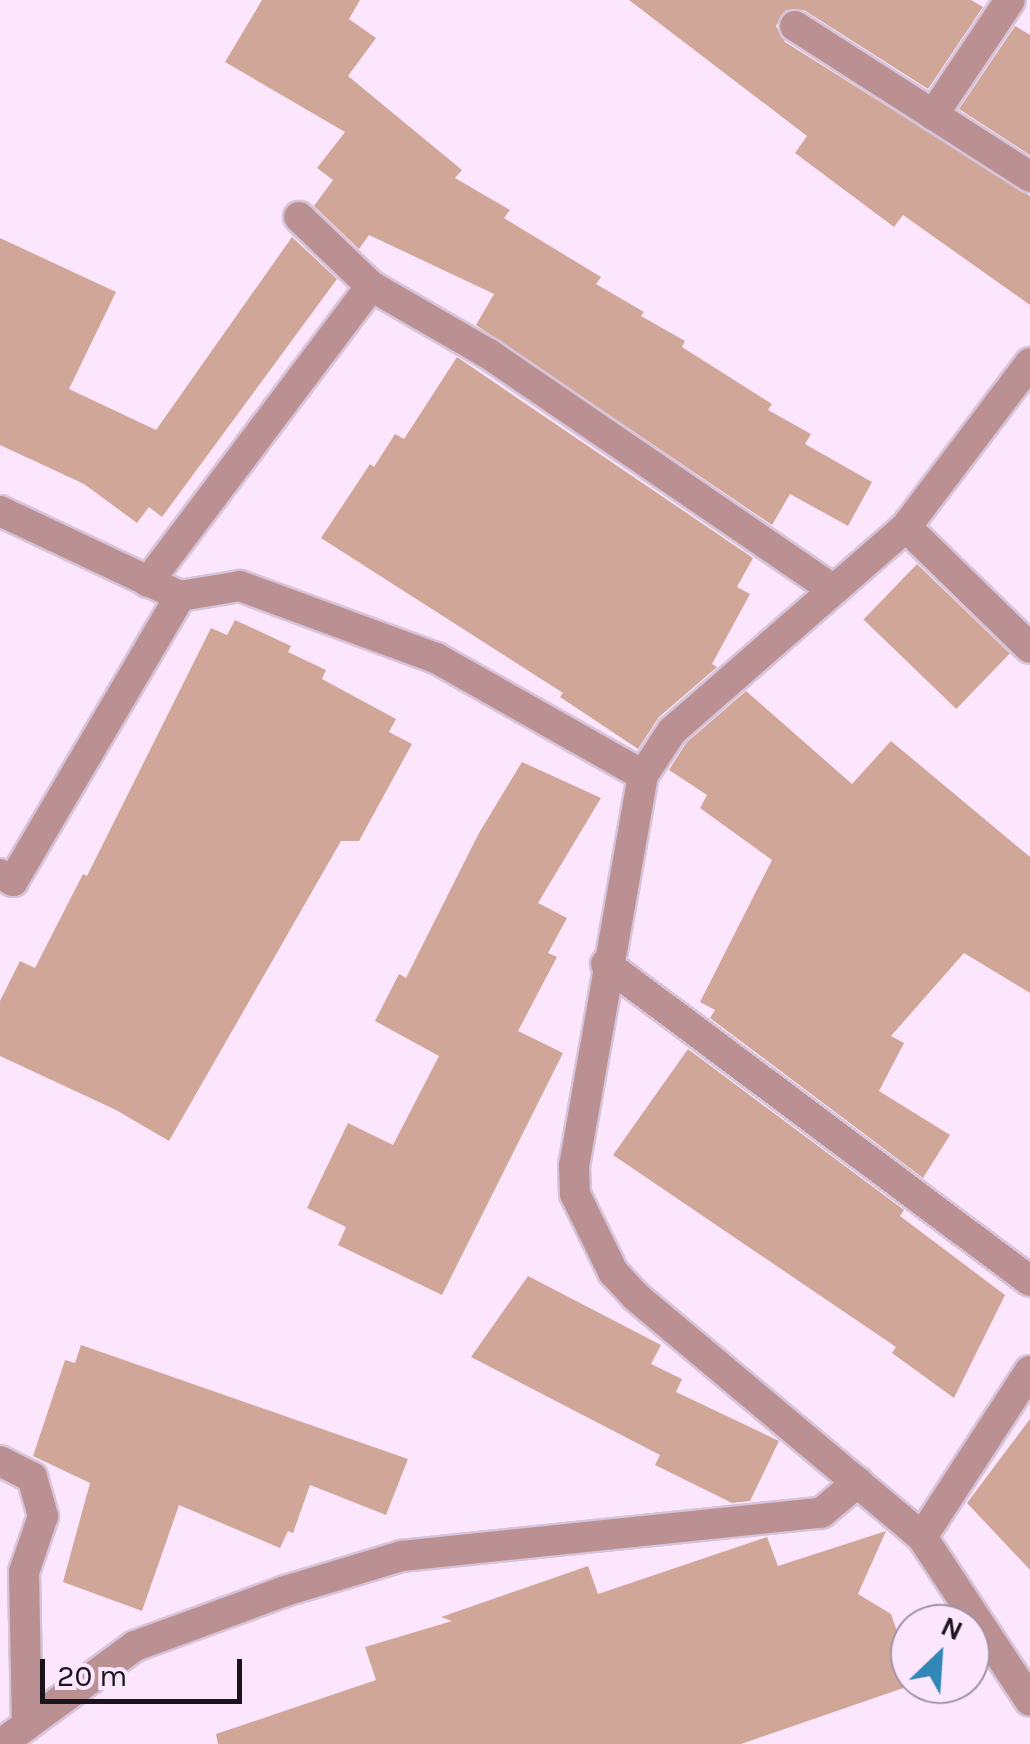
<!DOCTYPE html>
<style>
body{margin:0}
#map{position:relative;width:1030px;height:1744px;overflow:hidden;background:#fbe6fd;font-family:Karla,sans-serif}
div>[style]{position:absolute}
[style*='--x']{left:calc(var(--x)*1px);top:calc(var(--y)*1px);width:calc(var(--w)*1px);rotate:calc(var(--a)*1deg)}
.building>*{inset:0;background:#d0a699;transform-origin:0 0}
.roads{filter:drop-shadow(2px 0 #d7c4d9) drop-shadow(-2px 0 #d7c4d9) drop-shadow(0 2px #d7c4d9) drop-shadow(0 -2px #d7c4d9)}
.minor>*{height:30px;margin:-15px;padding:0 15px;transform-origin:15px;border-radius:15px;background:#ba9092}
span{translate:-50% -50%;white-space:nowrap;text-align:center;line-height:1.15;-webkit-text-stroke:10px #fbe6fd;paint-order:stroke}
.north{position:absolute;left:890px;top:1604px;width:100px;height:100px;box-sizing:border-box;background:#fbe6fd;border:2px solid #a292a3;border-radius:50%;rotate:25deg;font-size:28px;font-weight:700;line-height:40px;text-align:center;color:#1c141c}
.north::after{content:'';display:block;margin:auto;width:35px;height:45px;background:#3187b6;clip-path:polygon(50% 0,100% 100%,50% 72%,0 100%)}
.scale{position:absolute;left:40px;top:1659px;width:202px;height:45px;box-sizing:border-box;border:5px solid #1c141c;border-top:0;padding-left:12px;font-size:30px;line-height:35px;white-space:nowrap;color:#1c141c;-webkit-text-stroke:8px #fbe6fd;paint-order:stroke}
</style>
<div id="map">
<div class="building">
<i style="clip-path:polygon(262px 0,360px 0,349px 19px,376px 38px,348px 76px,462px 170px,455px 178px,510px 210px,504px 218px,601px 277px,596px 284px,644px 312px,641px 316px,685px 341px,682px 347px,772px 404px,768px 410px,811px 434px,805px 444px,872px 482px,848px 526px,790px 494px,772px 525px,476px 325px,494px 294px,369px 235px,359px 249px,314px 206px,333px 180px,317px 168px,345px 132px,225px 62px)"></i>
<i style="clip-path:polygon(629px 0,971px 0,983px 7px,928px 89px,804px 10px,786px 10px,776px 26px,785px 42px,1030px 196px,1030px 305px,903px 215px,894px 227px,795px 153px,807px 136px)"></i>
<i style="clip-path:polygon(1015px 26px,1030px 35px,1030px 155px,959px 109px)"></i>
<i style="clip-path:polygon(292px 237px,337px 279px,162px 517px,149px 507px,137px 523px,84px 484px,0 445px,0 238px,116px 292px,69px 389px,156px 430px)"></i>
<i style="clip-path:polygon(457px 357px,753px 558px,737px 587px,750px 594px,712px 664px,717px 667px,659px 717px,638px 749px,560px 697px,563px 693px,321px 538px,370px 464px,374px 467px,395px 434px,404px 439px)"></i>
<i style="left:917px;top:564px;width:129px;height:77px;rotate:44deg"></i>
<i style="clip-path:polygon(235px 620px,291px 646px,288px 652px,326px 670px,322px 679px,396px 719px,389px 732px,412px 744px,359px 841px,341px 841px,169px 1141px,116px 1110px,0 1056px,0 1001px,20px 961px,35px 968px,83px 874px,87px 876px,211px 628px,227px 635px)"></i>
<i style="clip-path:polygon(746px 691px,852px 784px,891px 741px,1030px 857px,1030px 993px,964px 953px,891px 1036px,904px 1043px,879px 1091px,950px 1135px,923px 1178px,710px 1018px,715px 1010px,700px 1002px,772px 860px,700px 808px,707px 795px,669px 770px,686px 743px)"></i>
<i style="clip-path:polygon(522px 762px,601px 798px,538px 903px,567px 918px,548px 953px,557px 957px,518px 1031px,563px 1053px,442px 1295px,338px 1245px,346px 1227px,307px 1208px,348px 1123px,393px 1145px,439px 1056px,375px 1021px,399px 974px,406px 978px,479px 833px)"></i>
<i style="clip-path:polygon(688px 1049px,904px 1210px,900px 1216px,1005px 1295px,954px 1398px,892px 1353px,896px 1347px,613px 1155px)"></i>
<i style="clip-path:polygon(528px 1276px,661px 1345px,651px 1364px,682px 1379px,676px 1392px,779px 1441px,750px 1501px,732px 1503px,655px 1465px,660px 1455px,471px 1357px)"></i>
<i style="clip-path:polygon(81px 1345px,408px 1459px,386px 1515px,310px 1485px,293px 1533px,288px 1531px,280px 1548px,179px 1505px,142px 1611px,63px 1582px,90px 1483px,33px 1456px,65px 1360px,75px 1363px)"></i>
<i style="clip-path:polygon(1030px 1419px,1030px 1570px,967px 1503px)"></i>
<i style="clip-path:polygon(886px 1531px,858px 1594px,891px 1614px,910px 1669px,910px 1684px,915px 1684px,741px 1744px,218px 1744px,216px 1734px,376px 1680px,365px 1647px,452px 1621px,441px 1617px,588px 1566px,598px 1594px,767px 1537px,778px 1566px)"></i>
</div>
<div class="roads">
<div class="minor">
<i style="--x:795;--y:26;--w:279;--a:32.7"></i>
<i style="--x:933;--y:115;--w:138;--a:-56.2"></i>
<i style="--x:299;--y:217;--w:100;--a:43.8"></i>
<i style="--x:1030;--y:363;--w:206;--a:127.1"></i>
<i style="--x:906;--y:527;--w:310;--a:138.9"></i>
<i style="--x:672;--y:731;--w:53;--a:123.4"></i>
<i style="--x:643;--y:775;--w:396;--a:100"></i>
<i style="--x:574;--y:1165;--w:29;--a:88"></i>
<i style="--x:575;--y:1194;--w:87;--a:64"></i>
<i style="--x:613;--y:1272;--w:33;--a:47"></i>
<i style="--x:635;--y:1296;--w:375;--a:40"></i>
<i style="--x:922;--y:1537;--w:196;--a:56.6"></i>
<i style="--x:0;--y:511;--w:199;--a:25.3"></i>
<i style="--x:180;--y:596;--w:61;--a:-9.5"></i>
<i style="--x:240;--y:586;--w:209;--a:20.2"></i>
<i style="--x:436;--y:658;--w:238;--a:29.5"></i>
<i style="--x:906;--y:527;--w:173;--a:44.3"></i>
<i style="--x:148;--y:582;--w:371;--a:-53"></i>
<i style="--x:371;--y:286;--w:136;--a:30"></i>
<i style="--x:489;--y:354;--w:416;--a:34.4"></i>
<i style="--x:0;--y:874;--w:15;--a:28"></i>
<i style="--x:13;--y:881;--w:330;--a:-59.6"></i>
<i style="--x:606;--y:964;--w:529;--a:36.78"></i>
<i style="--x:0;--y:1461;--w:36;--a:27"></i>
<i style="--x:32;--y:1477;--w:41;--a:74.2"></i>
<i style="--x:43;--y:1516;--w:59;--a:108.7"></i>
<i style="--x:24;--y:1572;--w:153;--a:88.9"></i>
<i style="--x:922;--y:1537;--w:198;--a:-57"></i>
<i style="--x:1;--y:1744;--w:166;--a:-36.2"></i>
<i style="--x:135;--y:1646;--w:160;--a:-20.1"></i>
<i style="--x:285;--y:1591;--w:122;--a:-16.7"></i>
<i style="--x:402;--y:1556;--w:421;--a:-5.9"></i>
<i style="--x:821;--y:1513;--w:48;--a:-40"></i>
</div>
</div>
<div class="north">N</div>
<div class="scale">20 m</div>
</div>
